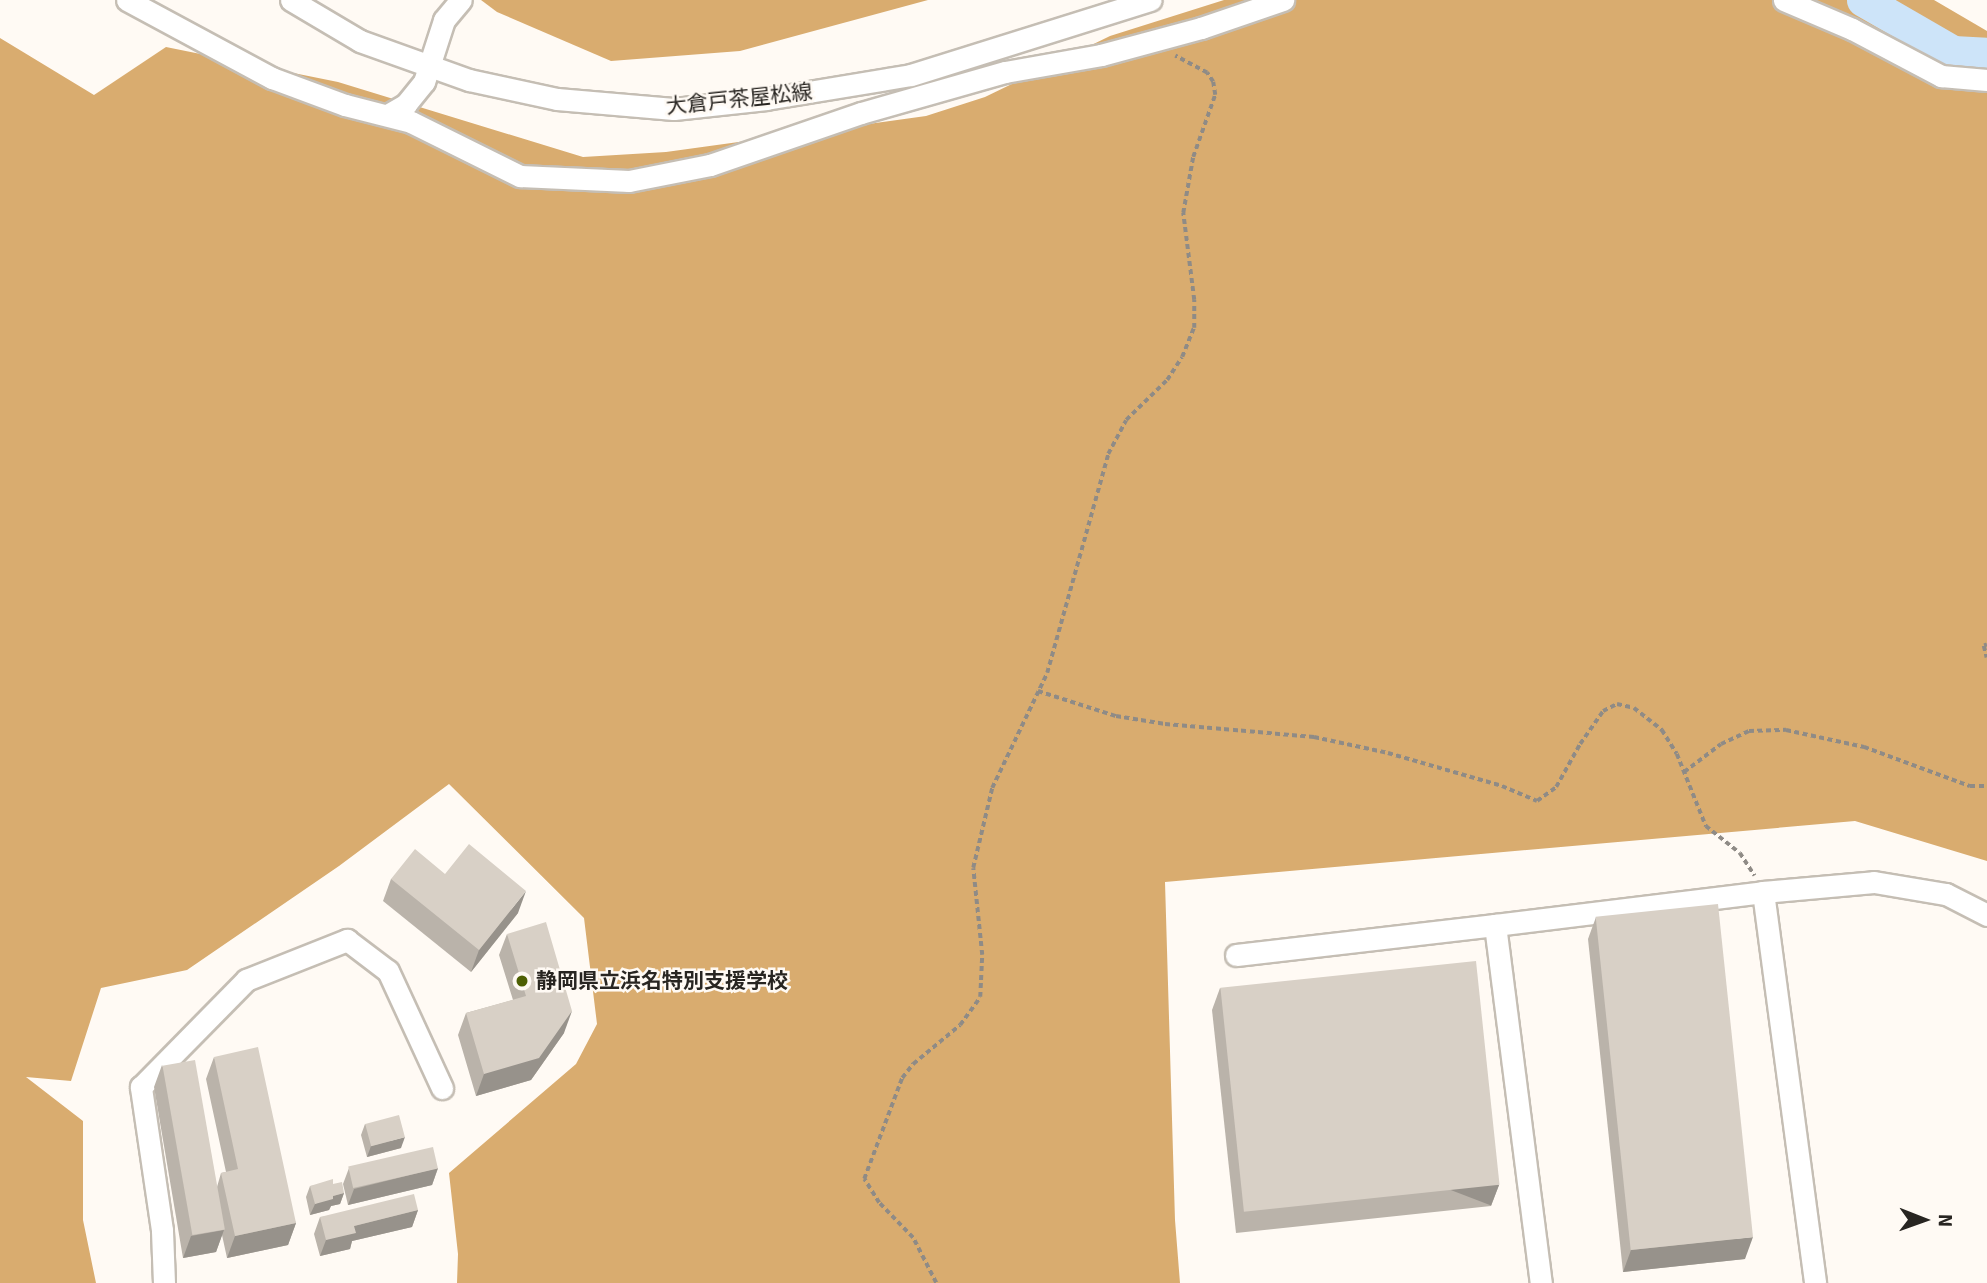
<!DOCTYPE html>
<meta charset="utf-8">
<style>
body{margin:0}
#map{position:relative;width:1987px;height:1283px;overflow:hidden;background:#fffaf4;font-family:Signika,"Noto Sans JP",sans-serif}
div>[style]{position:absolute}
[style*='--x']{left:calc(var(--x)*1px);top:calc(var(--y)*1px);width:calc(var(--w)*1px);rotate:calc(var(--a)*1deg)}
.forest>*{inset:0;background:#d9ac6f}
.river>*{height:33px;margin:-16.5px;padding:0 16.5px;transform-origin:16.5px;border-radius:16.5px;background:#cde4f9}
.path>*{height:3.5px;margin-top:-1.75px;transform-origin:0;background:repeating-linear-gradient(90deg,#8f8b86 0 5px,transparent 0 8.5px)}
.roads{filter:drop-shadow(2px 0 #c5beb4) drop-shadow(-2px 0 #c5beb4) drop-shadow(0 2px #c5beb4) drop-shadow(0 -2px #c5beb4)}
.minor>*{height:21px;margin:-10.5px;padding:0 10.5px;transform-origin:10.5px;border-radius:10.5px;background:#fff}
.wall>*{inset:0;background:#bab3aa}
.shaded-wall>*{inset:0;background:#97928b;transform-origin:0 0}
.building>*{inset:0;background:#d8d0c6;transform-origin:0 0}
.dots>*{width:19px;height:19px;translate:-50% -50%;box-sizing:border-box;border:4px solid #fffaf4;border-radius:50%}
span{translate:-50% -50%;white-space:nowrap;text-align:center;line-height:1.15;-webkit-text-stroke:5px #fffaf4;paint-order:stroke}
.street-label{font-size:21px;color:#282521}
.poi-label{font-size:21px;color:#282521;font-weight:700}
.left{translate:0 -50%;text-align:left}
.north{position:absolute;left:1889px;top:1185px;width:70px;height:70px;-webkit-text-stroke:5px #fffaf4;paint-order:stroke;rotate:91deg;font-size:19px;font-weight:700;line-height:28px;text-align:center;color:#282521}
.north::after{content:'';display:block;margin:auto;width:24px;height:32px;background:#282521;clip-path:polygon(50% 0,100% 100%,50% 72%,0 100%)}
</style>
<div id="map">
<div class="forest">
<i style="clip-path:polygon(481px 0,928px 0,740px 51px,611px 61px,497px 12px)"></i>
<i style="clip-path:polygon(1224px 0,1934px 0,1987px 31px,1987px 861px,1855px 821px,1165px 882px,1175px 1220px,1180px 1283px,457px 1283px,458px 1254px,449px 1173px,576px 1064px,597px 1024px,584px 918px,449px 784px,339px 866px,187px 970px,101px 988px,71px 1081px,26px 1077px,83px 1121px,83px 1220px,96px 1283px,0 1283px,0 38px,94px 95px,166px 47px,338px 82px,583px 157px,666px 152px,926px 116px,985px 97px,1110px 36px)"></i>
</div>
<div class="river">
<i style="--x:1863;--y:0;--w:104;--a:30"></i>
<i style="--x:1953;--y:52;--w:34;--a:3"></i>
</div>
<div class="path">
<i style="--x:1987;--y:645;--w:3;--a:162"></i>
<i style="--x:1984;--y:646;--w:12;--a:76"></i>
<i style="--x:1038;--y:691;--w:82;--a:17.8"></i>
<i style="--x:1116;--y:716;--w:50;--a:9.3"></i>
<i style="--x:1165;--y:724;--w:150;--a:5"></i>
<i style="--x:1314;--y:737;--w:76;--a:12.2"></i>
<i style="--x:1388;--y:753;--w:119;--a:16.1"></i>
<i style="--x:1502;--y:786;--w:38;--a:23"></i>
<i style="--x:1537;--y:801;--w:24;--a:-36"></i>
<i style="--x:1556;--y:787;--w:49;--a:-60.8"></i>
<i style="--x:1580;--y:744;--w:40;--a:-55.1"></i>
<i style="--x:1603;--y:711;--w:16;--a:-27"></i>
<i style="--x:1617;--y:704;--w:17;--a:13"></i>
<i style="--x:1634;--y:708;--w:36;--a:38"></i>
<i style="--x:1662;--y:730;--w:28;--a:58"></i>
<i style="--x:1677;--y:754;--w:78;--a:68.1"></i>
<i style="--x:1706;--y:826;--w:43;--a:38.5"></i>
<i style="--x:1740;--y:853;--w:27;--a:57"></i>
<i style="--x:1684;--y:772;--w:46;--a:-37.1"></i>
<i style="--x:1721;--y:744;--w:31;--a:-25"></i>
<i style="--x:1749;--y:731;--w:37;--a:-2"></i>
<i style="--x:1786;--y:730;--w:80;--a:12.3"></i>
<i style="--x:1864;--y:747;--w:113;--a:20.2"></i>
<i style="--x:1970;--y:786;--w:17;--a:0"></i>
<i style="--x:936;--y:1283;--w:51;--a:-117.1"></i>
<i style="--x:913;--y:1238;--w:49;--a:-134.2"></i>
<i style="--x:879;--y:1203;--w:28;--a:-122"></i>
<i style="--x:864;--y:1179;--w:108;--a:-69.4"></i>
<i style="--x:902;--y:1078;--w:18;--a:-52"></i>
<i style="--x:913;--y:1064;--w:61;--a:-39.7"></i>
<i style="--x:960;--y:1025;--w:34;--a:-54"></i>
<i style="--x:980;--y:997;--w:42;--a:-87.3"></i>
<i style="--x:982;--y:955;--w:87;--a:-95.9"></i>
<i style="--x:973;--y:868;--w:82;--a:-76.6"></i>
<i style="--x:992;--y:788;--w:127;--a:-64.4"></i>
<i style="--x:1047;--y:673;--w:227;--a:-74.4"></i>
<i style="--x:1108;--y:454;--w:38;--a:-62"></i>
<i style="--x:1126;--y:420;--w:57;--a:-44.3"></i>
<i style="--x:1167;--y:380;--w:27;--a:-57"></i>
<i style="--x:1182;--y:357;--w:31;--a:-68"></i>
<i style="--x:1194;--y:328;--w:28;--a:-90"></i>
<i style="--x:1194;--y:300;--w:88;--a:-97.2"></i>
<i style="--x:1183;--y:213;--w:57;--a:-79.9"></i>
<i style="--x:1193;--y:157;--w:66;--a:-70.5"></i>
<i style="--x:1215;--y:95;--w:13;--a:-99"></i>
<i style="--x:1213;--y:82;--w:11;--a:-124"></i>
<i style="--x:1207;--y:73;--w:36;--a:-152"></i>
</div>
<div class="roads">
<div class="minor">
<i style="--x:127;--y:0;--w:165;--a:28.3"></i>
<i style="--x:272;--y:78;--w:78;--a:20.3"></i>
<i style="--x:345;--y:105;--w:68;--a:14.4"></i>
<i style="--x:411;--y:122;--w:122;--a:26.4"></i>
<i style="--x:520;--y:176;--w:109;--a:2.6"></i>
<i style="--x:629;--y:181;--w:83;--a:-11.2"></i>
<i style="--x:710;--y:165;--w:160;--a:-19"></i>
<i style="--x:861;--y:113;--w:150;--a:-15.9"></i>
<i style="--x:1005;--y:72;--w:97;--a:-10"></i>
<i style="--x:1101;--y:55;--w:104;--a:-15.1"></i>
<i style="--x:1201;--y:28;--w:87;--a:-18.9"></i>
<i style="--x:291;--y:0;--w:80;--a:30.7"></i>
<i style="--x:360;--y:41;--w:116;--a:19.7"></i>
<i style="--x:469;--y:80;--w:90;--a:12.2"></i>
<i style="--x:557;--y:99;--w:117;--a:4.9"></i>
<i style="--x:674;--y:109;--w:93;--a:-6.2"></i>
<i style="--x:766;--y:99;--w:147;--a:-9.4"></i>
<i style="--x:911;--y:75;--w:251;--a:-17.4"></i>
<i style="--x:1784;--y:0;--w:74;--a:23.1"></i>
<i style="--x:1852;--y:29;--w:101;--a:27.8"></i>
<i style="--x:1941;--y:76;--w:46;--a:5"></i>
<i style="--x:389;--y:114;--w:20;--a:-30"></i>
<i style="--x:406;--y:104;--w:28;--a:-51"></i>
<i style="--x:424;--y:82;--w:65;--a:-72.1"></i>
<i style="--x:444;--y:20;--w:26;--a:-50"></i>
<i style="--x:1763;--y:892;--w:394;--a:82.4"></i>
<i style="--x:1495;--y:925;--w:270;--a:-7"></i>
<i style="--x:1763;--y:892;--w:111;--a:-5.1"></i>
<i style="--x:1874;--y:882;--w:73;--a:9.5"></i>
<i style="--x:1946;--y:894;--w:46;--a:27.1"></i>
<i style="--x:1236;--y:955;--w:261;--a:-6.6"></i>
<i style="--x:1495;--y:925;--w:361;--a:82.7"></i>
<i style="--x:164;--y:1283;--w:53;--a:-92.2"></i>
<i style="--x:162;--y:1230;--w:145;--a:-98.4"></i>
<i style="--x:141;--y:1087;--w:150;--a:-45.5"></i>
<i style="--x:246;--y:980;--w:109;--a:-21.6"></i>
<i style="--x:347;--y:940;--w:51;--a:37.1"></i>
<i style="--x:388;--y:971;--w:129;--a:65.2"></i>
</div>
</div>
<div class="wall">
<i style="clip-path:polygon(445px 874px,518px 913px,471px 972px,383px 901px,391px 879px)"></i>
<i style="clip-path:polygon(1596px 917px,1745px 1259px,1623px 1272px,1588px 939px)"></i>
<i style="clip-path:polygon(507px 934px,564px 1033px,531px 1080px,476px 1096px,458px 1035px,466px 1013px,513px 1000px,499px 955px)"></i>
<i style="clip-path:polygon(1220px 988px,1499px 1185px,1491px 1206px,1236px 1233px,1212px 1010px)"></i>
<i style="clip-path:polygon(214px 1057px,296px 1223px,288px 1245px,227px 1258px,222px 1235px,216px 1252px,183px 1258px,154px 1087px,162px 1065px,217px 1187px,221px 1173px,226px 1172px,206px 1079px)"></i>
<i style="clip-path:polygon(365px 1124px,401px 1148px,367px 1157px,361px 1135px)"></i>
<i style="clip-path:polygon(349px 1168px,438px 1168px,432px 1185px,348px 1205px,343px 1184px)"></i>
<i style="clip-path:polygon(333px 1184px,344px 1193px,340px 1204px,331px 1206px,329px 1210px,310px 1215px,306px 1197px,310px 1186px)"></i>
<i style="clip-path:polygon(418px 1210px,412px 1227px,352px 1241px,350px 1249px,320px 1256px,314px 1234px,320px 1217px)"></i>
</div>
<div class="shaded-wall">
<i style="clip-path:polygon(526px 891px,518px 913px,471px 972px,479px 950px)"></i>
<i style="clip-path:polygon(572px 1011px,564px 1033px,531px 1080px,476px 1096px,484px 1074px)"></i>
<i style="clip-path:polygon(405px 1137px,401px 1148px,367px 1157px,371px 1146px)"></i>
<i style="clip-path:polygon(438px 1168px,432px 1185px,348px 1205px,354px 1189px)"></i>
<i style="left:1499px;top:1185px;width:22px;height:256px;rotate:111deg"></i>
<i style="clip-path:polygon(344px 1193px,340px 1204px,331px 1206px,329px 1210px,310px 1215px,315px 1204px,333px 1196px)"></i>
<i style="clip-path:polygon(418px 1210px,412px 1227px,352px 1241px,350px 1249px,320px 1256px,326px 1240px,354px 1226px)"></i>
<i style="clip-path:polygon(296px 1223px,288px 1245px,227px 1258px,235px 1236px)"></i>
<i style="clip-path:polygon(224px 1230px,216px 1252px,183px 1258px,191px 1236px)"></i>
<i style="clip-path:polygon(1753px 1237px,1745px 1259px,1623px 1272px,1631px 1250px)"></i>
</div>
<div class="building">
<i style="clip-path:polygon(469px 844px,526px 891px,479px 950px,391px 879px,415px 849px,445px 874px)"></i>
<i style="left:1718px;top:904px;width:335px;height:123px;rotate:84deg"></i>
<i style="clip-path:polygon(546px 922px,572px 1011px,539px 1058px,484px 1074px,466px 1013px,526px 996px,507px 934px)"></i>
<i style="left:1476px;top:961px;width:225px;height:257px;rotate:84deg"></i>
<i style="clip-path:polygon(258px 1047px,296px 1223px,235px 1236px,221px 1173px,238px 1169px,214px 1057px)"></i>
<i style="left:195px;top:1060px;width:172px;height:33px;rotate:80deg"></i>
<i style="left:399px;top:1115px;width:23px;height:35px;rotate:75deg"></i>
<i style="left:433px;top:1147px;width:22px;height:87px;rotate:77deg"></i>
<i style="clip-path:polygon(333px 1179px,333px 1184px,342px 1182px,344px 1193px,333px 1196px,333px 1199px,315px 1204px,310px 1186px)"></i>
<i style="clip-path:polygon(414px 1194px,418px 1210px,354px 1226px,356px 1233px,326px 1240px,320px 1217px)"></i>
</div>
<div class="dots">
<i style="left:522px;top:981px;background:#4e6004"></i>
</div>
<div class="street-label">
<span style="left:739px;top:99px;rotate:-6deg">大倉戸茶屋松線</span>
</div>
<div class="poi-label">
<span class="left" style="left:536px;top:981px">静岡県立浜名特別支援学校</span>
</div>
<div class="north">N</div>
</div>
